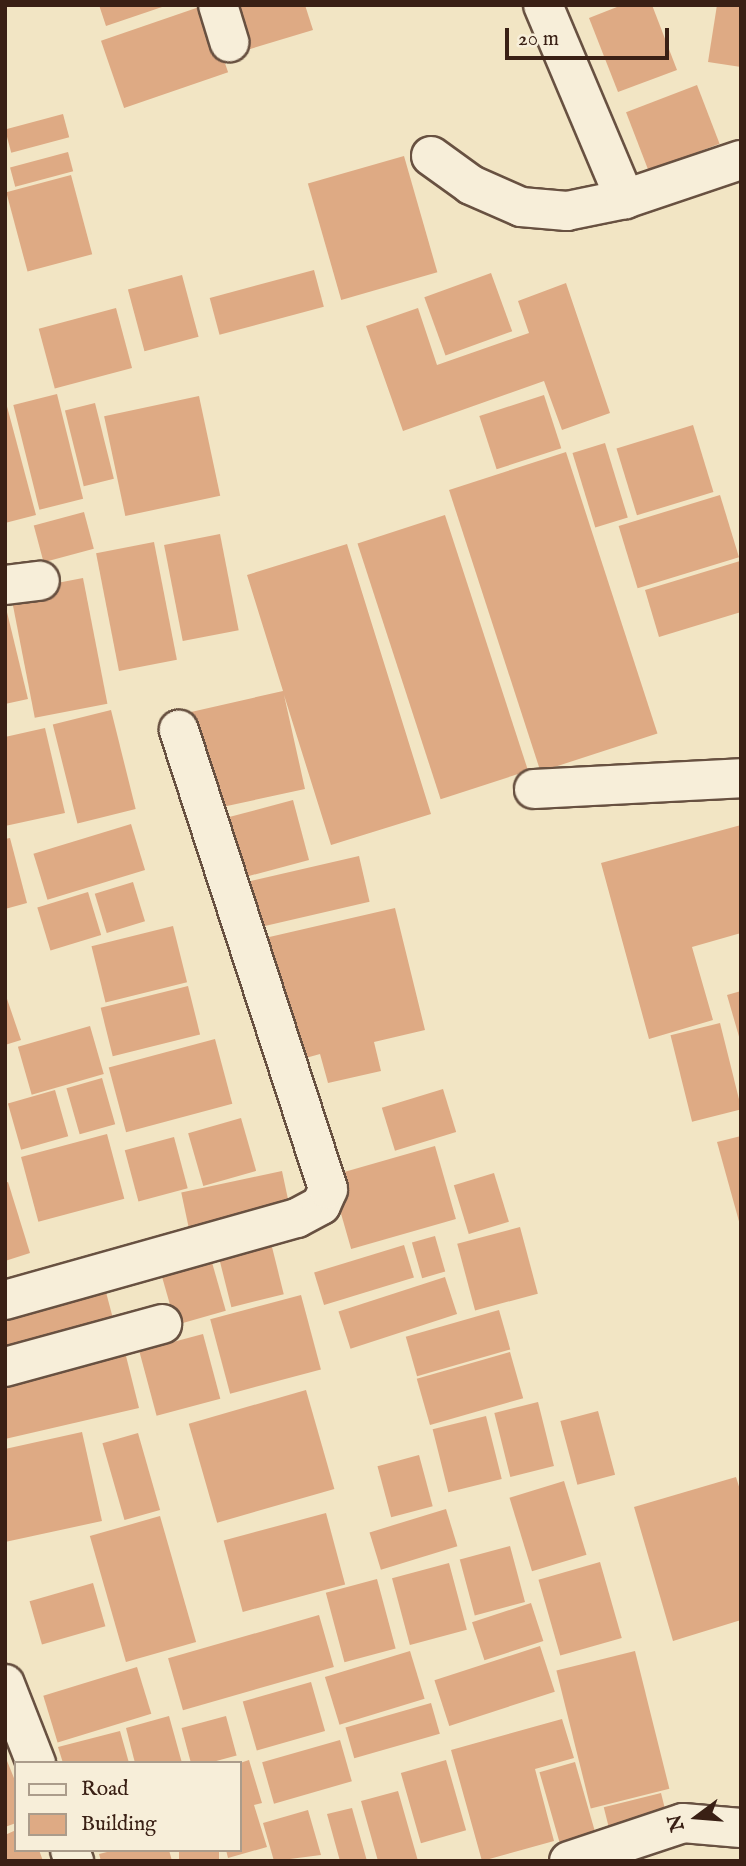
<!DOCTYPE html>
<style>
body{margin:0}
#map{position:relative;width:746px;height:1866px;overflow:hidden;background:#f2e5c4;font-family:"IM FELL English",serif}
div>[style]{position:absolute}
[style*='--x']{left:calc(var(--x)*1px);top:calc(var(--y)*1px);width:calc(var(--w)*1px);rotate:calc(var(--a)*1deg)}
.building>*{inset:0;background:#deaa84;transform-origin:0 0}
.roads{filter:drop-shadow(2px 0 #685141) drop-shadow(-2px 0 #685141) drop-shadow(0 2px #685141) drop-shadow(0 -2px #685141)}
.street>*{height:38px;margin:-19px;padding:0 19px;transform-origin:19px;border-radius:19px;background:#f7eed9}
span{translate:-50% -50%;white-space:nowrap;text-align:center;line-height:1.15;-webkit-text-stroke:7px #f7eed9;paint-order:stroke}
.frame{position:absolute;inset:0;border:7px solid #3a2015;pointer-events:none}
.legend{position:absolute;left:14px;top:1761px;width:228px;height:91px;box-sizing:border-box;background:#f7eed9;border:2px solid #ab9c8b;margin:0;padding:9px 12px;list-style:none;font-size:21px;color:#3a2015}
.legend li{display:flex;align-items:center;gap:14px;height:35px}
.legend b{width:35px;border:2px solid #ab9c8b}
.north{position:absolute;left:662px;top:1782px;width:70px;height:70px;-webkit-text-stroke:5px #f7eed9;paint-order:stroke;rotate:254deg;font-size:19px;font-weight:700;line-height:28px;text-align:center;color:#3a2015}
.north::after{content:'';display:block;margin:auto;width:24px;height:32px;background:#3a2015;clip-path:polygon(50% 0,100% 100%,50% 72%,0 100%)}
.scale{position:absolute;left:505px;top:28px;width:164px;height:32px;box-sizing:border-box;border:4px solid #3a2015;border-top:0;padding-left:9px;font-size:21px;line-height:24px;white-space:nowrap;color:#3a2015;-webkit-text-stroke:5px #f7eed9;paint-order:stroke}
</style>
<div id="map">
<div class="building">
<i style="clip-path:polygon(99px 5px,165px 5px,165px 6px,106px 26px)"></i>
<i style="left:205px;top:5px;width:71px;height:110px;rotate:71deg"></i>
<i style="clip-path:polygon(226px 5px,305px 5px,313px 30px,240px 52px)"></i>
<i style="clip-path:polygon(622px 5px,652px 5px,677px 70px,618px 92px,589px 18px)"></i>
<i style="clip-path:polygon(717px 5px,741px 5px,741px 67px,708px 62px)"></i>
<i style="left:697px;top:85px;width:63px;height:76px;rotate:69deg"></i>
<i style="left:63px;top:114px;width:24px;height:60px;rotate:75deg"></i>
<i style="left:68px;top:152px;width:20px;height:60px;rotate:75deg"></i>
<i style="left:404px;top:156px;width:121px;height:100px;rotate:74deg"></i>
<i style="left:71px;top:175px;width:82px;height:67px;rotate:75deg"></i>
<i style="left:314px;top:270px;width:38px;height:108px;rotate:75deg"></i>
<i style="left:491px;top:273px;width:62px;height:71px;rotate:70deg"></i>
<i style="left:182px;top:275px;width:64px;height:56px;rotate:75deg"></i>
<i style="clip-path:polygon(566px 283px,610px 413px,562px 430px,544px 381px,403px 431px,366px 326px,418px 308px,437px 365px,529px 333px,518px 301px)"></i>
<i style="left:116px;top:308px;width:62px;height:80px;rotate:75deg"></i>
<i style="left:57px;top:394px;width:108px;height:45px;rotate:76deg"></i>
<i style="left:544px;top:395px;width:56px;height:68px;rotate:72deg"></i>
<i style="left:199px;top:396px;width:102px;height:97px;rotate:78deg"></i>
<i style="clip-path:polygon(5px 399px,36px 515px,5px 523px)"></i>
<i style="left:95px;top:403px;width:78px;height:31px;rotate:76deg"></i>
<i style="left:693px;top:425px;width:70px;height:80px;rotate:73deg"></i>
<i style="left:605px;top:443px;width:78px;height:34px;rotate:73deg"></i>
<i style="left:566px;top:452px;width:296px;height:123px;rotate:72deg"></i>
<i style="left:720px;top:495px;width:65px;height:106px;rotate:73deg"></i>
<i style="left:84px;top:512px;width:38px;height:52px;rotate:75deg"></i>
<i style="left:445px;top:515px;width:269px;height:92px;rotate:72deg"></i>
<i style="left:220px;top:534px;width:98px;height:57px;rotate:79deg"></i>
<i style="left:154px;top:542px;width:120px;height:59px;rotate:79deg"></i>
<i style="clip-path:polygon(347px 544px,431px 814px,331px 845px,284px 695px,305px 789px,213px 809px,191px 712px,283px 691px,247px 575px)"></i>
<i style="clip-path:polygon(740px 561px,741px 612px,659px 637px,645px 590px)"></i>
<i style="left:83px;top:578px;width:128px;height:74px;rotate:79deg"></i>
<i style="clip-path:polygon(6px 608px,28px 699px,5px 704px,5px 609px)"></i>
<i style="left:111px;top:710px;width:102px;height:60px;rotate:76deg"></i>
<i style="clip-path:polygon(45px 728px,65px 813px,5px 826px,5px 737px)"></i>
<i style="left:293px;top:800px;width:62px;height:67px;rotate:75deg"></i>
<i style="left:131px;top:824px;width:48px;height:102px;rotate:73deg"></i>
<i style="clip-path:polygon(741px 825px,741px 933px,692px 947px,713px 1020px,649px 1039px,601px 863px)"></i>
<i style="clip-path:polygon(10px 838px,27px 903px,5px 909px,5px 839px)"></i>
<i style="left:359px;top:856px;width:47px;height:113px;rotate:77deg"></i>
<i style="left:133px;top:882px;width:41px;height:40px;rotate:73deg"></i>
<i style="left:88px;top:892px;width:45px;height:53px;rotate:73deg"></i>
<i style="clip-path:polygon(395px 908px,425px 1030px,374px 1042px,381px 1071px,328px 1083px,320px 1054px,295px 1061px,265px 938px)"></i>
<i style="left:173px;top:926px;width:58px;height:84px;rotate:76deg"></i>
<i style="left:188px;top:986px;width:50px;height:90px;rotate:76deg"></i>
<i style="clip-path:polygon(741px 991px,741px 1040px,740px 1040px,727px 995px)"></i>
<i style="clip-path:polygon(5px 993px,21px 1040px,5px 1045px)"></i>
<i style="left:720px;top:1023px;width:89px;height:51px;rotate:76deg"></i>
<i style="left:90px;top:1026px;width:50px;height:75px;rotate:74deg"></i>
<i style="left:215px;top:1039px;width:67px;height:110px;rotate:75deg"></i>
<i style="left:102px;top:1078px;width:48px;height:37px;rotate:74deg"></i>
<i style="left:443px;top:1089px;width:45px;height:64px;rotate:73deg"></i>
<i style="left:55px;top:1090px;width:48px;height:49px;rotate:74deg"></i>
<i style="left:241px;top:1118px;width:55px;height:55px;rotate:74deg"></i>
<i style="left:107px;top:1134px;width:67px;height:89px;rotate:75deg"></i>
<i style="clip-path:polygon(741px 1136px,741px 1225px,740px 1225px,717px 1142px)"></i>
<i style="left:174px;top:1137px;width:53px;height:51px;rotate:75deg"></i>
<i style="left:435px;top:1146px;width:76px;height:109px;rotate:74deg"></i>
<i style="left:282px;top:1171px;width:44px;height:103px;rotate:78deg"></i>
<i style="left:494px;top:1173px;width:51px;height:42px;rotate:73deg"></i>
<i style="clip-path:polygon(8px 1182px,30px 1253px,5px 1261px,5px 1183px)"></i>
<i style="left:520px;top:1227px;width:69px;height:65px;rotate:75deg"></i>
<i style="left:269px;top:1235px;width:61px;height:54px;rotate:76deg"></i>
<i style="left:435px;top:1236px;width:37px;height:24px;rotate:74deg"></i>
<i style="left:404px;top:1245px;width:34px;height:94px;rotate:73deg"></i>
<i style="left:209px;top:1252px;width:61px;height:52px;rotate:74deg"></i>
<i style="clip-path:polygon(102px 1277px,116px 1330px,5px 1360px,5px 1304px)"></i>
<i style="left:445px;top:1277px;width:39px;height:112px;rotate:72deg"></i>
<i style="left:301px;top:1295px;width:77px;height:94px;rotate:75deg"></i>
<i style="left:499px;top:1310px;width:41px;height:97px;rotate:74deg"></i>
<i style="left:203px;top:1334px;width:67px;height:66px;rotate:75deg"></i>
<i style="clip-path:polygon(124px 1348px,139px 1408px,5px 1439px,5px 1379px)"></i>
<i style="left:510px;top:1352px;width:48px;height:97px;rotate:74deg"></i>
<i style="left:306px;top:1390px;width:103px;height:122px;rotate:74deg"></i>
<i style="left:538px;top:1402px;width:66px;height:45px;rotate:76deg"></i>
<i style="left:598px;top:1411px;width:66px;height:39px;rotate:75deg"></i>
<i style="left:486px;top:1416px;width:65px;height:55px;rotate:76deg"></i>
<i style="clip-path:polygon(82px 1432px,102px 1521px,5px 1542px,5px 1449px)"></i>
<i style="left:138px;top:1433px;width:80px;height:37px;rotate:74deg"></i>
<i style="left:419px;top:1455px;width:53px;height:43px;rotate:75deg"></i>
<i style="clip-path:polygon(736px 1477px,741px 1493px,741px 1620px,673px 1641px,634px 1507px)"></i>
<i style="left:564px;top:1481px;width:77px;height:57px;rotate:73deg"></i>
<i style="left:446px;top:1509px;width:39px;height:80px;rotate:73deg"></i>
<i style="left:326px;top:1513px;width:74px;height:106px;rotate:75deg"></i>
<i style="left:160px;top:1516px;width:131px;height:73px;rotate:74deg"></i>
<i style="left:510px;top:1546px;width:58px;height:52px;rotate:75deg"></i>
<i style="left:600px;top:1562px;width:79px;height:64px;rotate:74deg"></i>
<i style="left:449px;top:1563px;width:69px;height:59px;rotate:75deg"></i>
<i style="left:377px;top:1579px;width:72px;height:53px;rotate:75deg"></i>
<i style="left:93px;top:1583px;width:45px;height:66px;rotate:74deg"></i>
<i style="left:531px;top:1603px;width:40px;height:62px;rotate:72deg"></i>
<i style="left:319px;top:1615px;width:54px;height:157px;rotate:74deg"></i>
<i style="left:540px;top:1646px;width:48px;height:111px;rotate:72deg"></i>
<i style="left:410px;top:1651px;width:50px;height:89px;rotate:73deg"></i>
<i style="left:635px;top:1651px;width:142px;height:81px;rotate:76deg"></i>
<i style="left:137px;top:1667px;width:49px;height:98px;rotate:73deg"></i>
<i style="left:311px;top:1682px;width:51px;height:71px;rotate:74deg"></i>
<i style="left:431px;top:1703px;width:32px;height:89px;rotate:74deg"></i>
<i style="clip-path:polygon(169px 1716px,182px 1763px,135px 1763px,126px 1728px)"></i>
<i style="left:226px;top:1716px;width:41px;height:46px;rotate:75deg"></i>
<i style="clip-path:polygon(562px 1719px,574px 1758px,535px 1769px,554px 1841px,482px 1861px,451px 1750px)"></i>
<i style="clip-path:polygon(120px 1731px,129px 1763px,63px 1763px,58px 1747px)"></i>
<i style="left:340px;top:1740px;width:43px;height:81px;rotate:74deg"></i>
<i style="clip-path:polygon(5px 1756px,16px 1783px,16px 1823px,5px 1827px)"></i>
<i style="clip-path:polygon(249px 1760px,262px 1803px,254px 1805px,267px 1847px,228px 1858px,226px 1850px,240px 1850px,240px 1763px)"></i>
<i style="left:446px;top:1760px;width:73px;height:47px;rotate:74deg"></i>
<i style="left:575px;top:1762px;width:88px;height:37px;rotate:74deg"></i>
<i style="clip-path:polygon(398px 1791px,418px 1861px,378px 1861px,361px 1801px)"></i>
<i style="left:661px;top:1793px;width:33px;height:59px;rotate:76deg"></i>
<i style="clip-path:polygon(352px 1808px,367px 1861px,340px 1861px,327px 1814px)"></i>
<i style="clip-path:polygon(308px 1810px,321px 1855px,274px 1861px,263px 1823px)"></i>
<i style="clip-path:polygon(16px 1830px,16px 1850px,39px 1850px,43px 1861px,5px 1861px,5px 1835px)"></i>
<i style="clip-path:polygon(115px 1850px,169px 1850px,172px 1861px,101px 1861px,99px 1854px)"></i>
<i style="left:179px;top:1850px;width:40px;height:11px"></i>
</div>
<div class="roads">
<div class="street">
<i style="--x:218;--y:5;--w:39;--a:73"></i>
<i style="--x:543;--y:5;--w:211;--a:67.1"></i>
<i style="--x:431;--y:156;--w:49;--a:35.9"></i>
<i style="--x:471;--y:185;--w:55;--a:23.7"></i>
<i style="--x:521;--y:207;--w:46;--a:5"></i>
<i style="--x:567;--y:211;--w:59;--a:-11.7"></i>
<i style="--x:625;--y:199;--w:122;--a:-18.6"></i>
<i style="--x:5;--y:585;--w:35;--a:-7"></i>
<i style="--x:534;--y:789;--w:207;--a:-3"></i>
<i style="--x:5;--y:1300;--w:303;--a:-15.7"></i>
<i style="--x:297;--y:1218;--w:27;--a:-28"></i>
<i style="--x:321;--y:1205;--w:17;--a:-66"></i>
<i style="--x:328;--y:1189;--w:483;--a:-108"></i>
<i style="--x:5;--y:1367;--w:163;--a:-15.3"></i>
<i style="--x:5;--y:1684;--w:85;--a:68.6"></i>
<i style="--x:70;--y:1850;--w:12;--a:70"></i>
<i style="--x:569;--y:1861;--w:120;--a:-18.4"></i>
<i style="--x:683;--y:1823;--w:58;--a:4.9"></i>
</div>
</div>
<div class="frame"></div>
<ul class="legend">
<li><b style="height:9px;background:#f7eed9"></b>Road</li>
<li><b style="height:19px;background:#deaa84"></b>Building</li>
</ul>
<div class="north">N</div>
<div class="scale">20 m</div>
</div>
